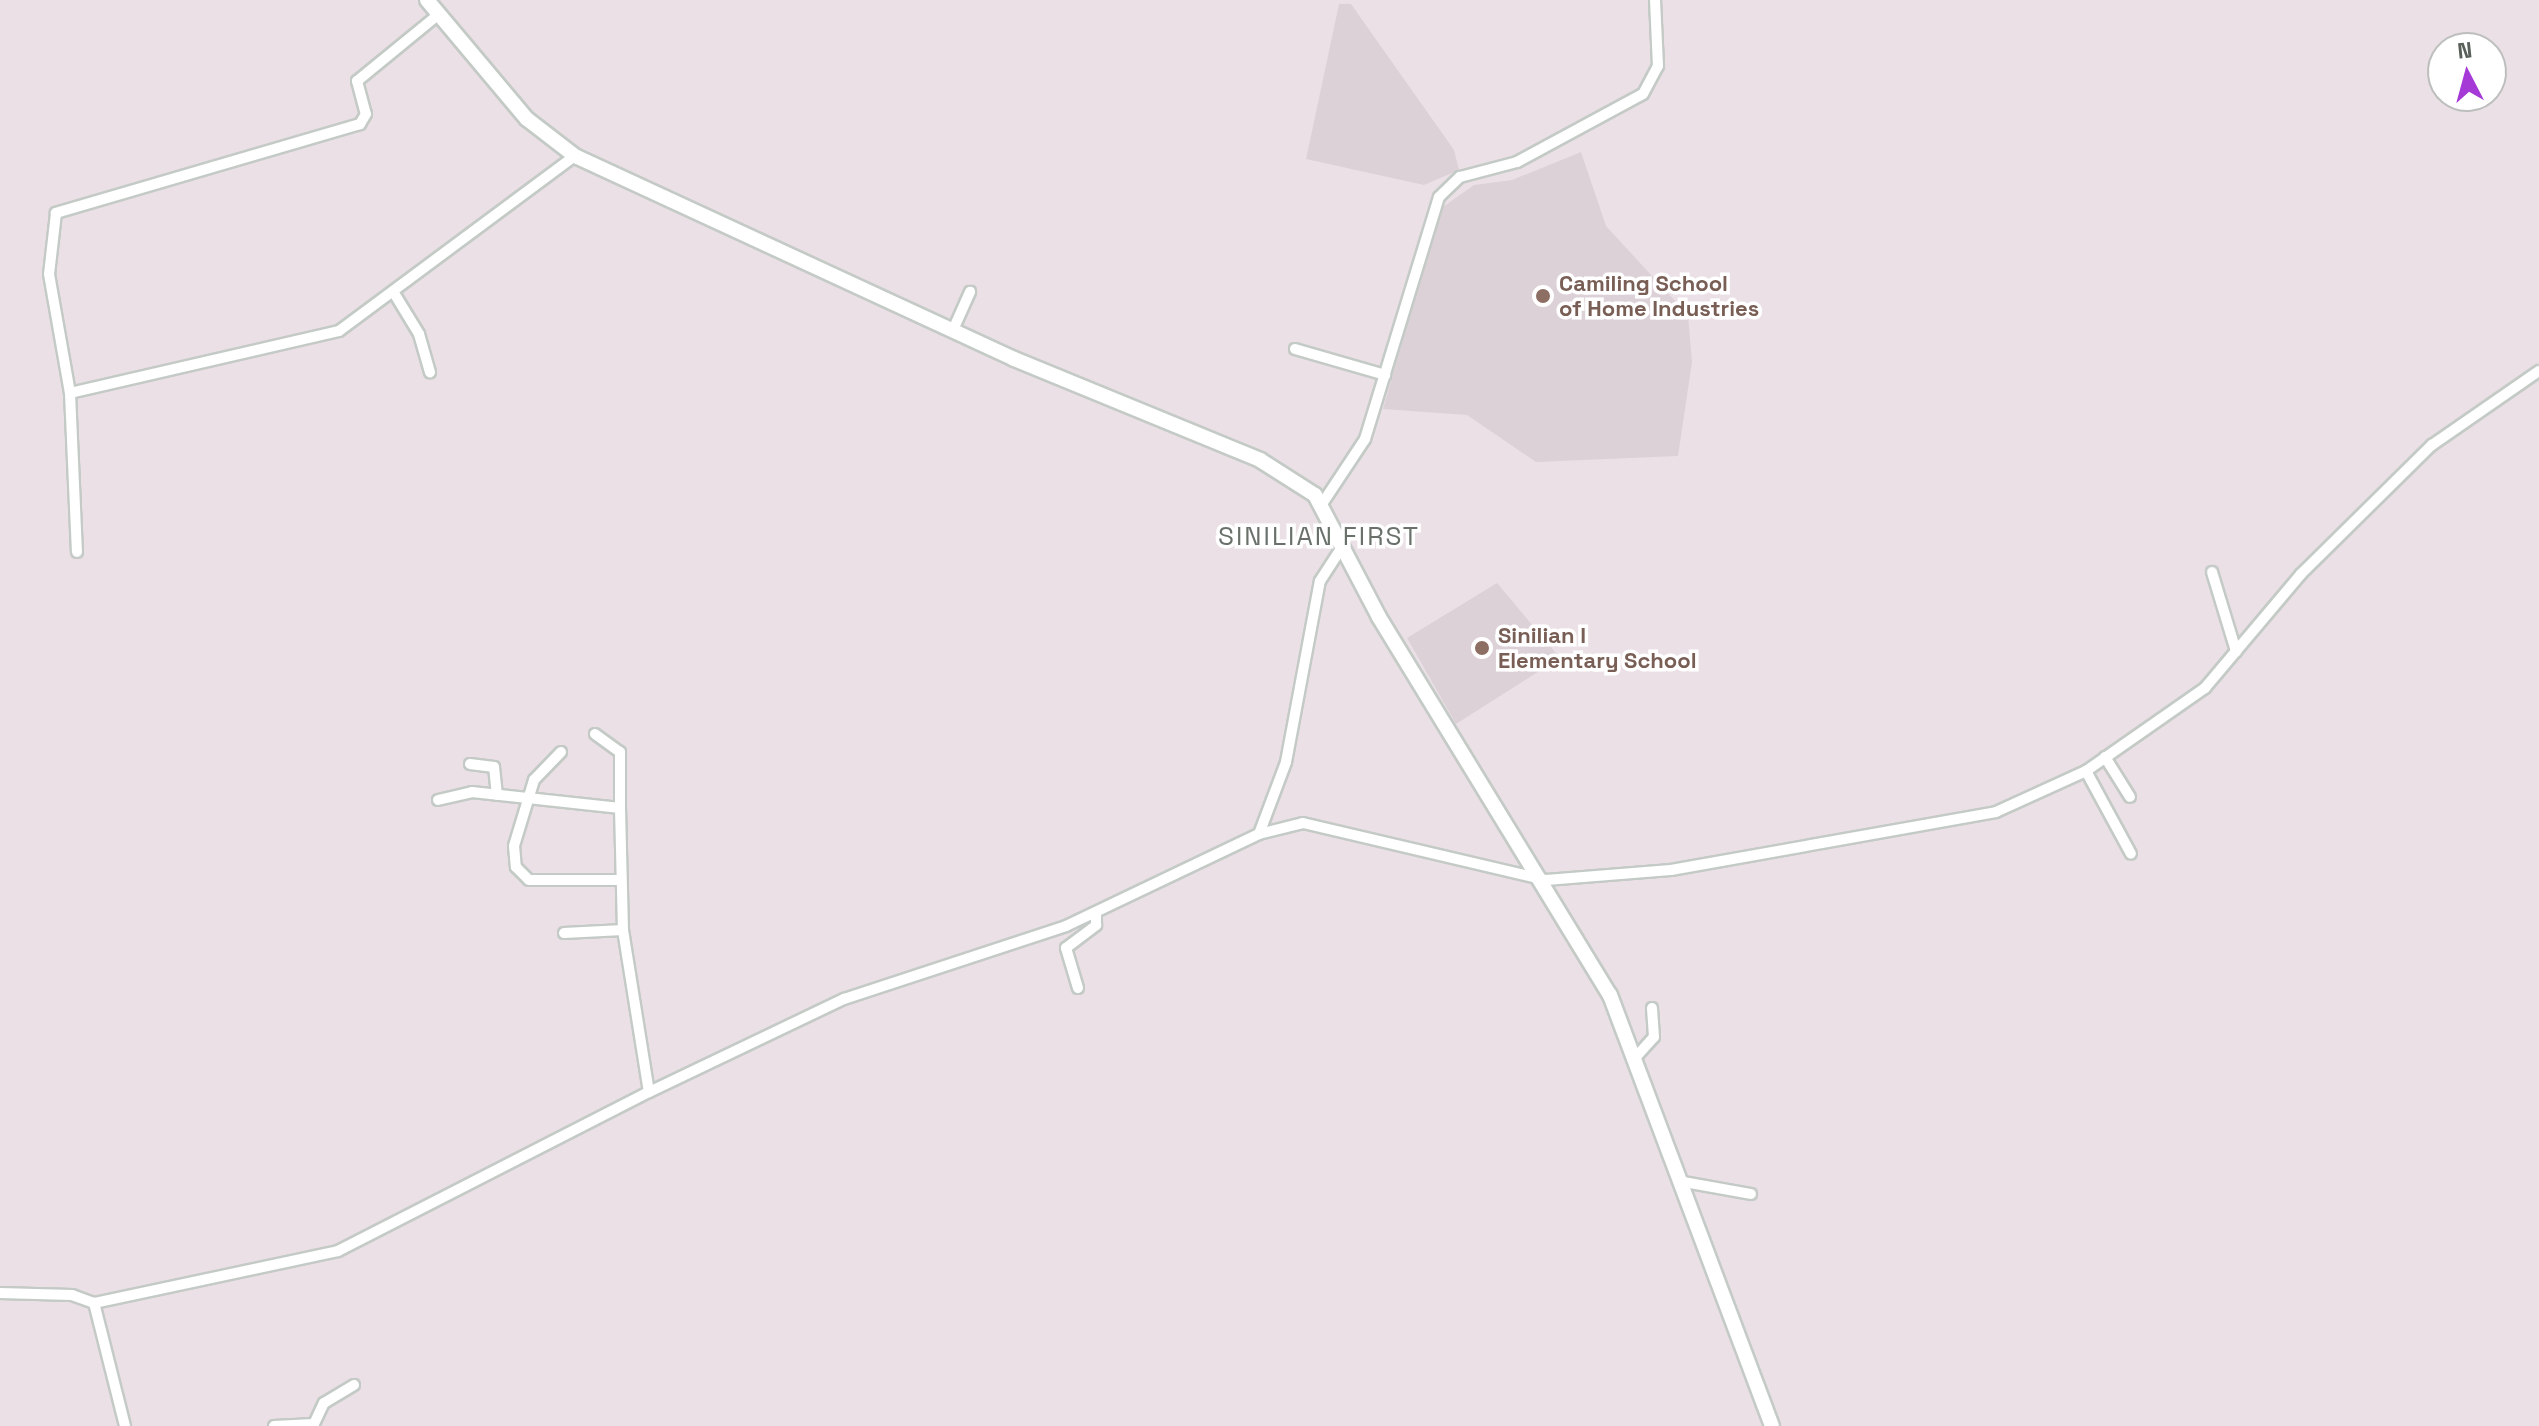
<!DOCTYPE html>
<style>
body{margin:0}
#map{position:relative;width:2539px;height:1426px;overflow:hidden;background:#eae0e6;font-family:"Space Grotesk",sans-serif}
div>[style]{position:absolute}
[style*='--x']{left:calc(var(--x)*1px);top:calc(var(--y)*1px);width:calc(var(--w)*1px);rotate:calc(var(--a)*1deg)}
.education>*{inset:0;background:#ddd1d8}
.roads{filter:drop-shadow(2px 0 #c4cac5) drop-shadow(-2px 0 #c4cac5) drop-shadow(0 2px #c4cac5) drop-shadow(0 -2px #c4cac5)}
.street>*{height:10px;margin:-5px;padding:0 5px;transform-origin:5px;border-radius:5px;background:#fff}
.secondary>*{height:14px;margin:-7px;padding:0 7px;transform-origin:7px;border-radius:7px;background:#fff}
.dots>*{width:22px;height:22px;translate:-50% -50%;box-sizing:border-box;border:4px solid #fff;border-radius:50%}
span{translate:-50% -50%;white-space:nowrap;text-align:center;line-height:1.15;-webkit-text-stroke:7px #fff;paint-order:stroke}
.education-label{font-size:22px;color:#785e54;font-weight:700}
.left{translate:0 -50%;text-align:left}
.quarter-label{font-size:26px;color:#6a716b;letter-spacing:2px}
.north{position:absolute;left:2427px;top:32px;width:80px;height:80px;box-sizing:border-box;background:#fff;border:2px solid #bdbfbd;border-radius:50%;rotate:354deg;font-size:22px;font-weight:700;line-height:32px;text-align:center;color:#59605a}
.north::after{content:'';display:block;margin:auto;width:28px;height:36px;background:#a53ad6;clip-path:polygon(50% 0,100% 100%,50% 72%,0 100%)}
</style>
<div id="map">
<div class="education">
<i style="clip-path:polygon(1339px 4px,1351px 4px,1454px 150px,1459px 170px,1424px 185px,1306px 159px)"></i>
<i style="clip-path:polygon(1581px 152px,1606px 226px,1688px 315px,1692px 362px,1678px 456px,1536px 462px,1467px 415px,1383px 409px,1440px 209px,1474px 185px,1512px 180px)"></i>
<i style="clip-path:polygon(1497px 583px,1560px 658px,1456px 724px,1407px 638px)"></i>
</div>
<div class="roads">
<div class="street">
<i style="--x:439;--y:14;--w:106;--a:140.7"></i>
<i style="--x:357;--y:81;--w:34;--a:75"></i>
<i style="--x:366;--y:114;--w:12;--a:121"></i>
<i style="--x:360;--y:124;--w:317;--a:163.7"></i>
<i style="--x:56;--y:213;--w:61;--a:96.5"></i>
<i style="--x:49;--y:274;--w:121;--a:80"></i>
<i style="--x:70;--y:393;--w:276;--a:-13"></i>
<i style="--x:339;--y:331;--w:294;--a:-36.6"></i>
<i style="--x:394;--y:293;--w:48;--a:58.6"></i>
<i style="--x:419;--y:334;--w:40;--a:74"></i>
<i style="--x:953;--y:330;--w:42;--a:-65.9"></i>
<i style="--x:1295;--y:349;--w:94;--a:16.1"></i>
<i style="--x:70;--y:393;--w:159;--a:87.5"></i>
<i style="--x:1322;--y:504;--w:78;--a:-56.5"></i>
<i style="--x:1365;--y:439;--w:253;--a:-73"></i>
<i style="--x:1439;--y:197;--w:29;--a:-44"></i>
<i style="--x:1460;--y:177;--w:59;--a:-14.7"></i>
<i style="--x:1517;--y:162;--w:143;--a:-28.4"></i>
<i style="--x:1643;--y:94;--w:32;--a:-62"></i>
<i style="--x:1658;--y:66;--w:66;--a:-92.6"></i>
<i style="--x:2212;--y:572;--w:83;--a:73.1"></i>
<i style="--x:595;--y:734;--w:31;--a:36"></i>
<i style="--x:620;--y:752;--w:56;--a:90"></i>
<i style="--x:561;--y:752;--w:39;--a:134"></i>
<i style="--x:534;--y:780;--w:69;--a:106.9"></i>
<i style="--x:514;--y:846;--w:21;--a:85"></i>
<i style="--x:516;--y:867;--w:18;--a:45"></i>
<i style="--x:529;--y:880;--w:89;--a:0"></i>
<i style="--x:2105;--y:757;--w:47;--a:58"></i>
<i style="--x:470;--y:764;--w:24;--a:7"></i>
<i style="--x:494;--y:767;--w:28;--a:84"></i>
<i style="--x:2086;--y:771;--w:94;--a:61.5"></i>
<i style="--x:438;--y:800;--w:35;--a:-13"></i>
<i style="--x:472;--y:792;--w:149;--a:6.2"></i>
<i style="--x:620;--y:808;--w:122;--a:88.6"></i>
<i style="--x:623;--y:930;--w:164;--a:80.9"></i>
<i style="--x:649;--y:1092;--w:216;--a:-25.5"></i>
<i style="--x:844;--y:999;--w:234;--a:-18.2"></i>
<i style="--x:1066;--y:926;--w:214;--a:-25.5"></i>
<i style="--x:1259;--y:834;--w:45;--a:-14"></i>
<i style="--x:1303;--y:823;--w:250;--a:13.2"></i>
<i style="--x:1546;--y:880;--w:125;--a:-4.6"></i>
<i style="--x:1671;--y:870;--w:330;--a:-10.1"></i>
<i style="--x:1996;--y:812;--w:99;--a:-24.5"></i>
<i style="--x:2086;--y:771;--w:145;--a:-34.9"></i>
<i style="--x:2205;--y:688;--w:149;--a:-49.9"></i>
<i style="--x:2301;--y:574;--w:184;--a:-44.6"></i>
<i style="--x:2432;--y:445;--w:130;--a:-34.7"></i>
<i style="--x:1259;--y:834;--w:77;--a:-69.4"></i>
<i style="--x:1286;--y:762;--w:184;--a:-79.4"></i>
<i style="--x:1320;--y:581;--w:40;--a:-57.1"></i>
<i style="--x:564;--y:933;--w:59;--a:-2.9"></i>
<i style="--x:1078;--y:988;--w:42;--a:-106.7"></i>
<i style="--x:1066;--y:948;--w:38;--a:-37"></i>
<i style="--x:1096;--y:925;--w:12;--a:-90"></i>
<i style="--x:1635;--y:1058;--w:28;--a:-48"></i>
<i style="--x:1654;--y:1037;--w:29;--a:-94"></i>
<i style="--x:1684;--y:1182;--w:68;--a:10.2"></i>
<i style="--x:0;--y:1293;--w:72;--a:1.6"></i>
<i style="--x:72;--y:1295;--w:23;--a:20"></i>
<i style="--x:125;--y:1426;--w:127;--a:-104.1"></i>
<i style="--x:94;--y:1303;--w:249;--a:-12"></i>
<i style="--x:338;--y:1251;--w:349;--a:-27.1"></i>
<i style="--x:274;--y:1426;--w:40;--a:-2.9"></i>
<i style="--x:314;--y:1424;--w:23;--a:-65"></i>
<i style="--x:324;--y:1403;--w:35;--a:-31"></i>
</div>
<div class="secondary">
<i style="--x:427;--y:0;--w:155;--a:50"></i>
<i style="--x:527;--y:119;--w:61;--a:37.6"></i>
<i style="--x:575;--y:156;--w:484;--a:24.8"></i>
<i style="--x:1014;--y:359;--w:266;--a:22.3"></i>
<i style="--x:1260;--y:460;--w:65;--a:32.5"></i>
<i style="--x:1315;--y:495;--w:138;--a:62.3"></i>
<i style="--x:1379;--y:617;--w:443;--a:58.6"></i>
<i style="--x:1610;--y:995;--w:460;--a:69.4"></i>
</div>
</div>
<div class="dots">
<i style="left:1543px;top:296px;background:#8d6e63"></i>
<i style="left:1482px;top:648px;background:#8d6e63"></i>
</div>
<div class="education-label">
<span class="left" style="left:1559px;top:296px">Camiling School<br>of Home Industries</span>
<span class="left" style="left:1498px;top:648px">Sinilian I<br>Elementary School</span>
</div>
<div class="quarter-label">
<span style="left:1319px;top:537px">SINILIAN FIRST</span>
</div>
<div class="north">N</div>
</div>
